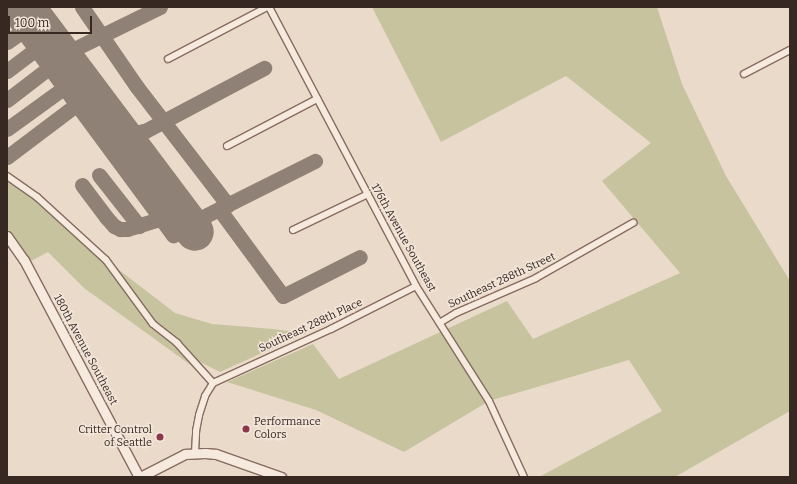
<!DOCTYPE html>
<style>
body{margin:0}
#map{position:relative;width:797px;height:484px;overflow:hidden;background:#eadaca;font-family:Bitter,serif}
div>[style]{position:absolute}
[style*='--x']{left:calc(var(--x)*1px);top:calc(var(--y)*1px);width:calc(var(--w)*1px);rotate:calc(var(--a)*1deg)}
.green>*{inset:0;background:#c7c39f}
.taxiway>*{height:15px;margin:-7.5px;padding:0 7.5px;transform-origin:7.5px;border-radius:7.5px;background:#908176}
.runway>*{height:38px;margin:-19px;padding:0 19px;transform-origin:19px;border-radius:19px;background:#908176}
.roads{filter:drop-shadow(1px 0 #856c60) drop-shadow(-1px 0 #856c60) drop-shadow(0 1px #856c60) drop-shadow(0 -1px #856c60)}
.street>*{height:6px;margin:-3px;padding:0 3px;transform-origin:3px;border-radius:3px;background:#f6e9dd}
.secondary>*{height:9px;margin:-4.5px;padding:0 4.5px;transform-origin:4.5px;border-radius:4.5px;background:#f6e9dd}
.dots>*{width:11px;height:11px;translate:-50% -50%;box-sizing:border-box;border:2px solid #f2e5d9;border-radius:50%}
span{translate:-50% -50%;white-space:nowrap;text-align:center;line-height:1.15;-webkit-text-stroke:3px #f2e5d9;paint-order:stroke}
.street-label{font-size:11px;color:#372822}
.poi-label{font-size:11px;color:#372822}
.left{translate:0 -50%;text-align:left}
.right{translate:-100% -50%;text-align:right}
.frame{position:absolute;inset:0;border:8px solid #372822;pointer-events:none}
.scale{position:absolute;left:8px;top:16px;width:84px;height:18px;box-sizing:border-box;border:2px solid #372822;border-top:0;padding-left:5px;font-size:12px;line-height:14px;white-space:nowrap;color:#372822;-webkit-text-stroke:3px #f2e5d9;paint-order:stroke}
</style>
<div id="map">
<div class="green">
<i style="clip-path:polygon(372px 7px,657px 7px,682px 84px,726px 176px,790px 281px,790px 411px,675px 477px,539px 477px,662px 411px,629px 360px,489px 401px,404px 452px,316px 410px,227px 382px,313px 344px,339px 379px,507px 301px,533px 339px,680px 273px,602px 181px,651px 143px,566px 76px,441px 142px)"></i>
<i style="clip-path:polygon(7px 176px,37px 197px,106px 260px,175px 313px,212px 324px,273px 329px,306px 333px,220px 372px,198px 361px,192px 366px,84px 288px,48px 252px,29px 262px,7px 228px)"></i>
</div>
<div class="taxiway">
<i style="--x:82;--y:7;--w:97;--a:55.5"></i>
<i style="--x:137;--y:87;--w:149;--a:52.4"></i>
<i style="--x:7;--y:10;--w:280;--a:53.6"></i>
<i style="--x:173;--y:235;--w:19;--a:-35"></i>
<i style="--x:189;--y:224;--w:141;--a:-26.6"></i>
<i style="--x:7;--y:42;--w:19;--a:-35"></i>
<i style="--x:62;--y:55;--w:109;--a:-26.1"></i>
<i style="--x:7;--y:71;--w:36;--a:-37"></i>
<i style="--x:7;--y:100;--w:54;--a:-37.5"></i>
<i style="--x:87;--y:117;--w:17;--a:-36"></i>
<i style="--x:7;--y:129;--w:72;--a:-35.9"></i>
<i style="--x:122;--y:135;--w:23;--a:-10"></i>
<i style="--x:145;--y:131;--w:135;--a:-27.9"></i>
<i style="--x:7;--y:157;--w:88;--a:-37.1"></i>
<i style="--x:99;--y:175;--w:65;--a:51.9"></i>
<i style="--x:82;--y:185;--w:40;--a:53"></i>
<i style="--x:106;--y:217;--w:12;--a:48"></i>
<i style="--x:114;--y:226;--w:7;--a:27"></i>
<i style="--x:120;--y:229;--w:7;--a:0"></i>
<i style="--x:127;--y:229;--w:37;--a:-17"></i>
<i style="--x:219;--y:209;--w:108;--a:53.7"></i>
<i style="--x:283;--y:296;--w:86;--a:-26.9"></i>
</div>
<div class="runway">
<i style="--x:26;--y:7;--w:281;--a:53.1"></i>
</div>
<div class="roads">
<div class="street">
<i style="--x:269;--y:7;--w:315;--a:62.2"></i>
<i style="--x:416;--y:286;--w:136;--a:57.6"></i>
<i style="--x:489;--y:401;--w:84;--a:65.3"></i>
<i style="--x:168;--y:59;--w:112;--a:-27.7"></i>
<i style="--x:744;--y:74;--w:52;--a:-27.6"></i>
<i style="--x:227;--y:146;--w:102;--a:-27.6"></i>
<i style="--x:7;--y:176;--w:37;--a:35"></i>
<i style="--x:37;--y:197;--w:93;--a:42.4"></i>
<i style="--x:106;--y:260;--w:79;--a:53.7"></i>
<i style="--x:153;--y:324;--w:31;--a:38"></i>
<i style="--x:177;--y:343;--w:54;--a:48"></i>
<i style="--x:293;--y:230;--w:83;--a:-25.6"></i>
<i style="--x:441;--y:322;--w:17;--a:-31"></i>
<i style="--x:456;--y:313;--w:87;--a:-23.6"></i>
<i style="--x:536;--y:278;--w:112;--a:-29.6"></i>
<i style="--x:195;--y:453;--w:22;--a:-87"></i>
<i style="--x:196;--y:431;--w:16;--a:-79"></i>
<i style="--x:199;--y:415;--w:20;--a:-72"></i>
<i style="--x:205;--y:396;--w:15;--a:-58"></i>
<i style="--x:213;--y:383;--w:130;--a:-24.6"></i>
<i style="--x:331;--y:329;--w:95;--a:-26.8"></i>
</div>
<div class="secondary">
<i style="--x:7;--y:236;--w:29;--a:55"></i>
<i style="--x:24;--y:260;--w:246;--a:62.1"></i>
<i style="--x:140;--y:477;--w:51;--a:-27.1"></i>
<i style="--x:185;--y:454;--w:20;--a:-3"></i>
<i style="--x:205;--y:453;--w:11;--a:5"></i>
<i style="--x:216;--y:454;--w:69;--a:19.5"></i>
</div>
</div>
<div class="dots">
<i style="left:246px;top:429px;background:#8d374a"></i>
<i style="left:160px;top:437px;background:#8d374a"></i>
</div>
<div class="street-label">
<span style="left:403px;top:238px;rotate:61deg">176th Avenue Southeast</span>
<span style="left:502px;top:281px;rotate:-25deg">Southeast 288th Street</span>
<span style="left:311px;top:326px;rotate:-25deg">Southeast 288th Place</span>
<span style="left:85px;top:350px;rotate:62deg">180th Avenue Southeast</span>
</div>
<div class="poi-label">
<span class="left" style="left:254px;top:429px">Performance<br>Colors</span>
<span class="right" style="left:152px;top:437px">Critter Control<br>of Seattle</span>
</div>
<div class="frame"></div>
<div class="scale">100 m</div>
</div>
